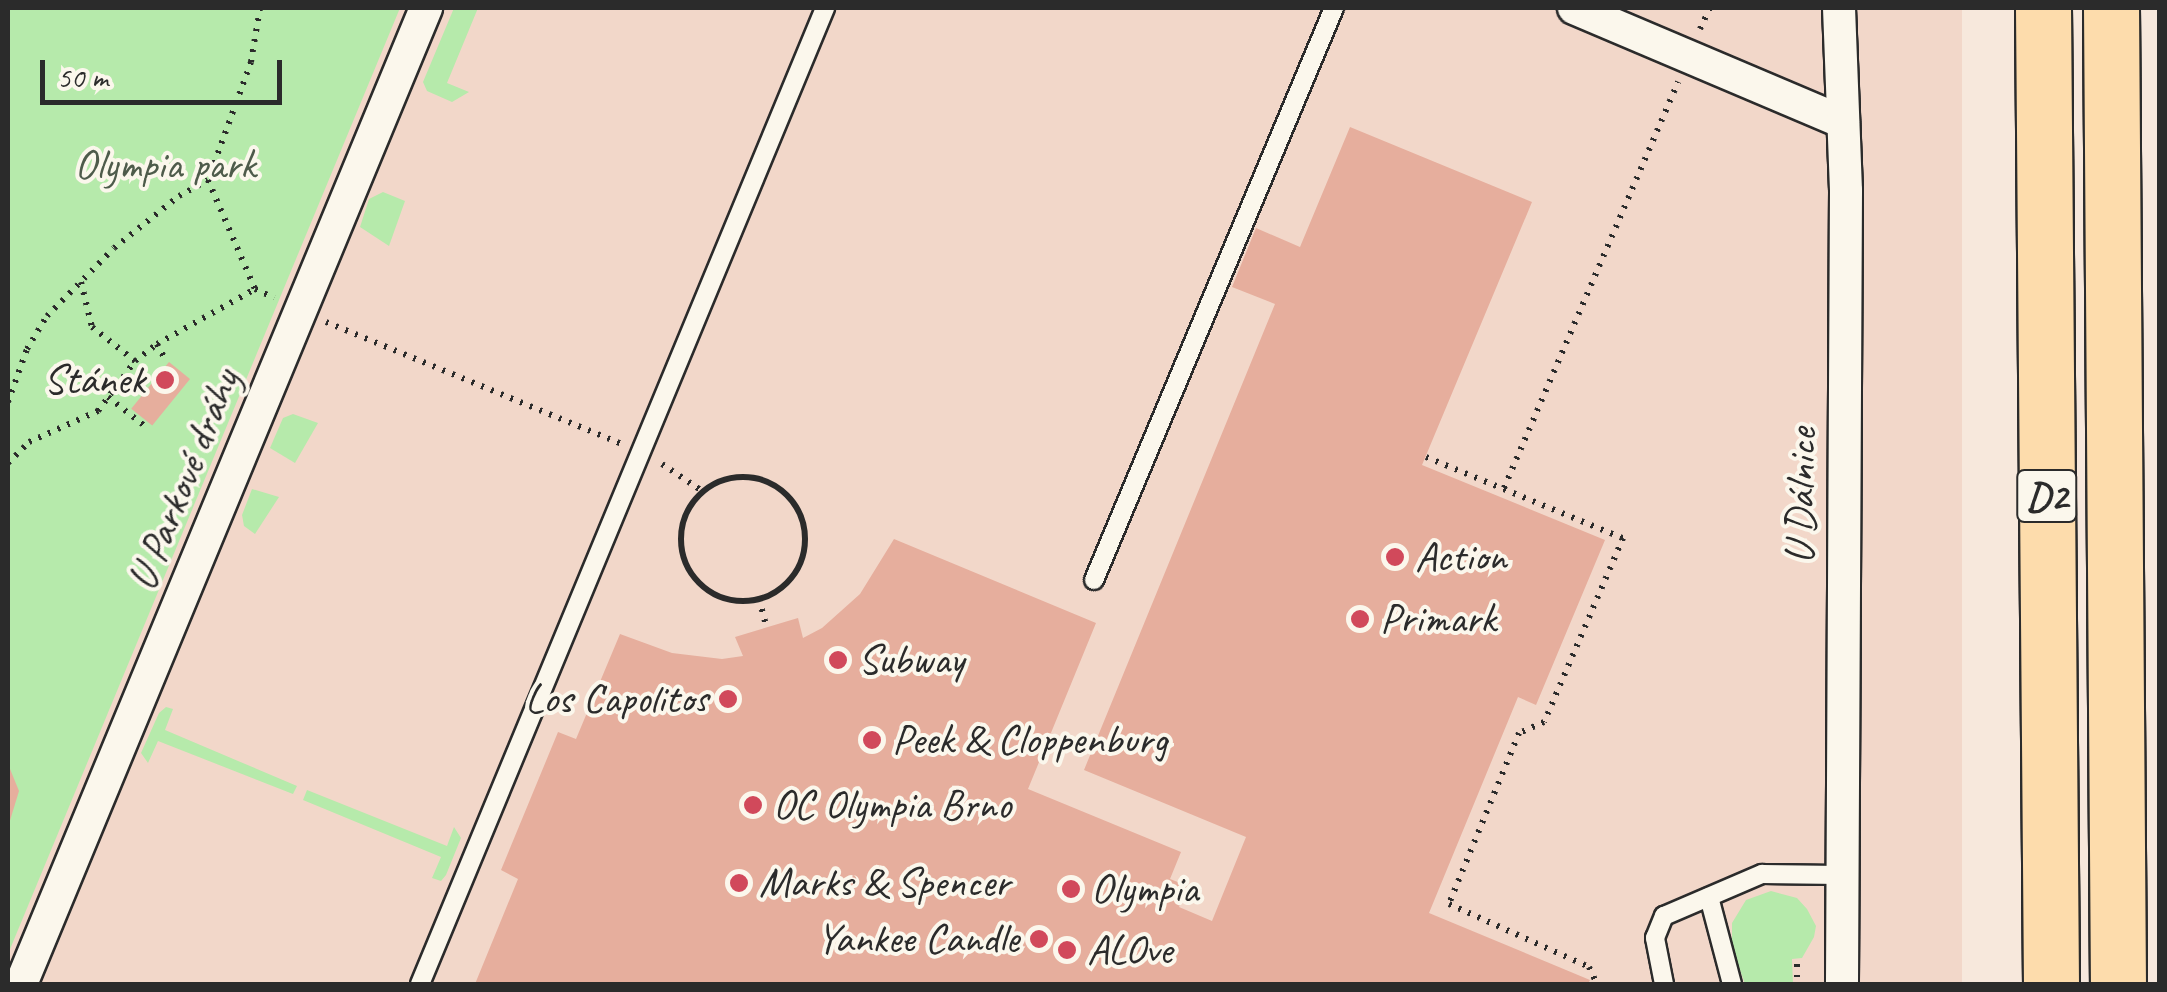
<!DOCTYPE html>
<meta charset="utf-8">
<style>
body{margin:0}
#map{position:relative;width:2167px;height:992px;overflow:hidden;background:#f7e8dc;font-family:Caveat,sans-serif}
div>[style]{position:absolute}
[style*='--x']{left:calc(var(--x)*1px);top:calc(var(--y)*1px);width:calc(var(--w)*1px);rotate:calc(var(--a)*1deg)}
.built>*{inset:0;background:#f2d7c9;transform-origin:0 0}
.green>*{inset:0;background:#b6eaab}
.building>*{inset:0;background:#e6ae9d;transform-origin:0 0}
.path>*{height:6px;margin-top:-3px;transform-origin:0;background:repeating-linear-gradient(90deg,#2b2b2b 0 2.5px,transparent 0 10.5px)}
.path>.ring{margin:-3px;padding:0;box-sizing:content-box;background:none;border:6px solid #2b2b2b;border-radius:50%}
.roads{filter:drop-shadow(2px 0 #2b2b2b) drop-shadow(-2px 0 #2b2b2b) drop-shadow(0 2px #2b2b2b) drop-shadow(0 -2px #2b2b2b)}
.service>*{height:18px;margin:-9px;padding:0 9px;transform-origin:9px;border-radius:9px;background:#fbf7ec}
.minor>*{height:32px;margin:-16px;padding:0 16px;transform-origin:16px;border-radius:16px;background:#fbf7ec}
.motorway>*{height:55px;margin:-27.5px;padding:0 27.5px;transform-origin:27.5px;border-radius:27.5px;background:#fddcac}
.dots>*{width:28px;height:28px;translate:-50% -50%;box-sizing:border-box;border:5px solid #fbf7ec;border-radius:50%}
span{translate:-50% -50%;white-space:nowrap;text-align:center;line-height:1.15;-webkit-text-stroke:8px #fbf7ec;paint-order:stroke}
.shield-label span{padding:2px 8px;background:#fbf7ec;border:2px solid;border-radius:8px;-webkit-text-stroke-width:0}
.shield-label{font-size:40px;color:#2b2b2b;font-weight:700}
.park-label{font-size:42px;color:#4e5b4b}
.poi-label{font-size:42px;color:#2b2b2b}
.right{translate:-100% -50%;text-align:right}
.left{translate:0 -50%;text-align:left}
.street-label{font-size:42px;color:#2b2b2b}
.frame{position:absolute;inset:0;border:10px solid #2b2b2b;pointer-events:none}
.scale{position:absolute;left:40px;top:60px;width:242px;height:45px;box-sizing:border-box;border:5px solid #2b2b2b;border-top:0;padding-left:12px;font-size:30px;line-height:35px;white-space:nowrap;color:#2b2b2b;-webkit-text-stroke:8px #fbf7ec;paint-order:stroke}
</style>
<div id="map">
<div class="built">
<i style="left:8px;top:8px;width:1954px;height:976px"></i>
</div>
<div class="green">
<i style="clip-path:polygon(8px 8px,400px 8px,8px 954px)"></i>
<i style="clip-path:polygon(454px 8px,478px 8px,447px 83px,469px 92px,452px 102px,427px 91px,423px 82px)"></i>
<i style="clip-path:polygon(383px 192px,405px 201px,389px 246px,360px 227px,369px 199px)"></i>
<i style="clip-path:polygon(293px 414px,318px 423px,295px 463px,270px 448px,283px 418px)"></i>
<i style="clip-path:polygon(252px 489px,279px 497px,255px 534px,244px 526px,242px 515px)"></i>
<i style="clip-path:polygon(166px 707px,173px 709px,165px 730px,297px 786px,293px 794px,158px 741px,148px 763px,141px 753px,159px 713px)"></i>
<i style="clip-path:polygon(307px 790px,447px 846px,454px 827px,461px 838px,446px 875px,441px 881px,432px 878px,441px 857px,303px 800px)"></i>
<i style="clip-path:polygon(1771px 891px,1797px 898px,1807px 909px,1816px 926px,1814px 937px,1802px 958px,1792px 959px,1793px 984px,1745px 984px,1732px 948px,1732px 923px,1746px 900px)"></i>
</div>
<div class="building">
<i style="clip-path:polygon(1350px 127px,1532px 202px,1422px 465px,1605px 540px,1536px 705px,1518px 697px,1429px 913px,1590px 980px,1588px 984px,475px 984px,518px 879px,501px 870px,558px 732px,576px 739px,620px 634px,672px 653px,722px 659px,743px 656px,735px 637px,798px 618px,803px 638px,822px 628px,860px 594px,894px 539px,1096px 623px,1028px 789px,1181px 852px,1170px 879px,1188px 886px,1179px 907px,1212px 921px,1246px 837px,1084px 770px,1275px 304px,1232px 287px,1256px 228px,1300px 247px)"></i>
<i style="left:169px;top:362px;width:27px;height:60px;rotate:39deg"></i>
<i style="clip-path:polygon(8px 764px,19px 791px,8px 827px)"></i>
</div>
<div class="path">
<i style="--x:260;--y:8;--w:55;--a:99.5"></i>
<i style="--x:251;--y:62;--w:126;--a:110"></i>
<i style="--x:208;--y:180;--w:119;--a:66.7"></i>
<i style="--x:255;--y:289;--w:21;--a:25"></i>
<i style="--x:1700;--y:29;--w:23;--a:-65"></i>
<i style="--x:81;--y:282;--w:46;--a:76.3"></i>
<i style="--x:92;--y:327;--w:55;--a:38.3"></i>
<i style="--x:326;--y:322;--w:318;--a:22.4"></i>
<i style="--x:157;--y:344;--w:15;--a:62"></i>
<i style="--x:108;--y:397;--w:48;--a:38.3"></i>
<i style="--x:8;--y:402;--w:56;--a:-70.3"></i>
<i style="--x:27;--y:349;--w:39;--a:-59"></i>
<i style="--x:47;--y:316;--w:95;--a:-45.4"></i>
<i style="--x:114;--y:248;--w:83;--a:-38.7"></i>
<i style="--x:179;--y:196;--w:33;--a:-29"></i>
<i style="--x:1426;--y:457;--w:213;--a:22.4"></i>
<i style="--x:1623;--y:538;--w:200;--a:113.2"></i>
<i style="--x:1544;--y:722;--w:27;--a:156"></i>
<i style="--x:1519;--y:733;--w:185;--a:112.3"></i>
<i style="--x:1449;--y:904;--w:154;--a:24.2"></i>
<i style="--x:1589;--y:967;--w:19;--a:65"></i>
<i style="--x:8;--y:463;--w:30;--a:-45"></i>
<i style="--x:29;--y:442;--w:76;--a:-24.2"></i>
<i style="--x:98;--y:411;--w:62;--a:-53.5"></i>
<i style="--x:135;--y:361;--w:28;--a:-38"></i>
<i style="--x:157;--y:344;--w:112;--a:-29.3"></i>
<i style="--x:662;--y:464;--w:48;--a:34"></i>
<i class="ring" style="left:681px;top:477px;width:118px;height:118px"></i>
<i style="--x:1504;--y:488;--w:442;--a:-66.8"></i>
<i style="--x:759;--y:599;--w:30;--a:75"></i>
<i style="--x:1797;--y:964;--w:20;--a:90"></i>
</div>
<div class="roads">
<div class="service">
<i style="--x:1094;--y:580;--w:620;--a:-67.24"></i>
<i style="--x:1709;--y:897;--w:90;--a:75.2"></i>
<i style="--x:420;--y:984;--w:1057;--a:-67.46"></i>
<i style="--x:1664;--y:984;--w:47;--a:-101.1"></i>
<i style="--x:1655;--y:938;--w:24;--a:-68"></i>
<i style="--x:1664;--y:916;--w:107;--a:-23.2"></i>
<i style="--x:1762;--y:874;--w:78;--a:0.7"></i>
</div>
<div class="minor">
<i style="--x:1574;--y:8;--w:292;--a:23"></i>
<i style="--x:1839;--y:8;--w:183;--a:87.8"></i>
<i style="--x:1846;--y:191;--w:793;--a:90.29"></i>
<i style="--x:21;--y:984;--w:1057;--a:-67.46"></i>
</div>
<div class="motorway">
<i style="--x:2043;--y:8;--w:976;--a:89.53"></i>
<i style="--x:2111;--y:8;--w:976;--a:89.59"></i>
</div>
</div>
<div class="dots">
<i style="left:165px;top:380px;background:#d1495b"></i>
<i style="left:1395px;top:557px;background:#d1495b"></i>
<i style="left:1360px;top:619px;background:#d1495b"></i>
<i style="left:838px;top:660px;background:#d1495b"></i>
<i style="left:728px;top:699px;background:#d1495b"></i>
<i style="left:872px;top:740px;background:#d1495b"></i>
<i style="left:753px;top:805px;background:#d1495b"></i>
<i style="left:739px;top:883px;background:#d1495b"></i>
<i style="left:1071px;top:889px;background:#d1495b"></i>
<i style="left:1039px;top:939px;background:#d1495b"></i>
<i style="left:1067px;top:950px;background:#d1495b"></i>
</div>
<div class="shield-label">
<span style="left:2047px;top:496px">D2</span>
</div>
<div class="park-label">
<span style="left:165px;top:165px">Olympia park</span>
</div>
<div class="poi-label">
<span class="right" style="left:145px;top:380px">Stánek</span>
<span class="left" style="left:1415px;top:557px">Action</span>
<span class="left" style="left:1380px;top:619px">Primark</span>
<span class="left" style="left:858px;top:660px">Subway</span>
<span class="right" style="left:708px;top:699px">Los Capolitos</span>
<span class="left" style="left:892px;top:740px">Peek &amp; Cloppenburg</span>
<span class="left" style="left:773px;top:805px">OC Olympia Brno</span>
<span class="left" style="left:759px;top:883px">Marks &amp; Spencer</span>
<span class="left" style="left:1091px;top:889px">Olympia</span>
<span class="right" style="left:1019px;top:939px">Yankee Candle</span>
<span class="left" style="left:1087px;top:950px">ALOve</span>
</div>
<div class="street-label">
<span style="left:184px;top:480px;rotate:-68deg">U Parkové dráhy</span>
<span style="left:1801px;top:496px;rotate:-89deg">U Dálnice</span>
</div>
<div class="frame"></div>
<div class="scale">50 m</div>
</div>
